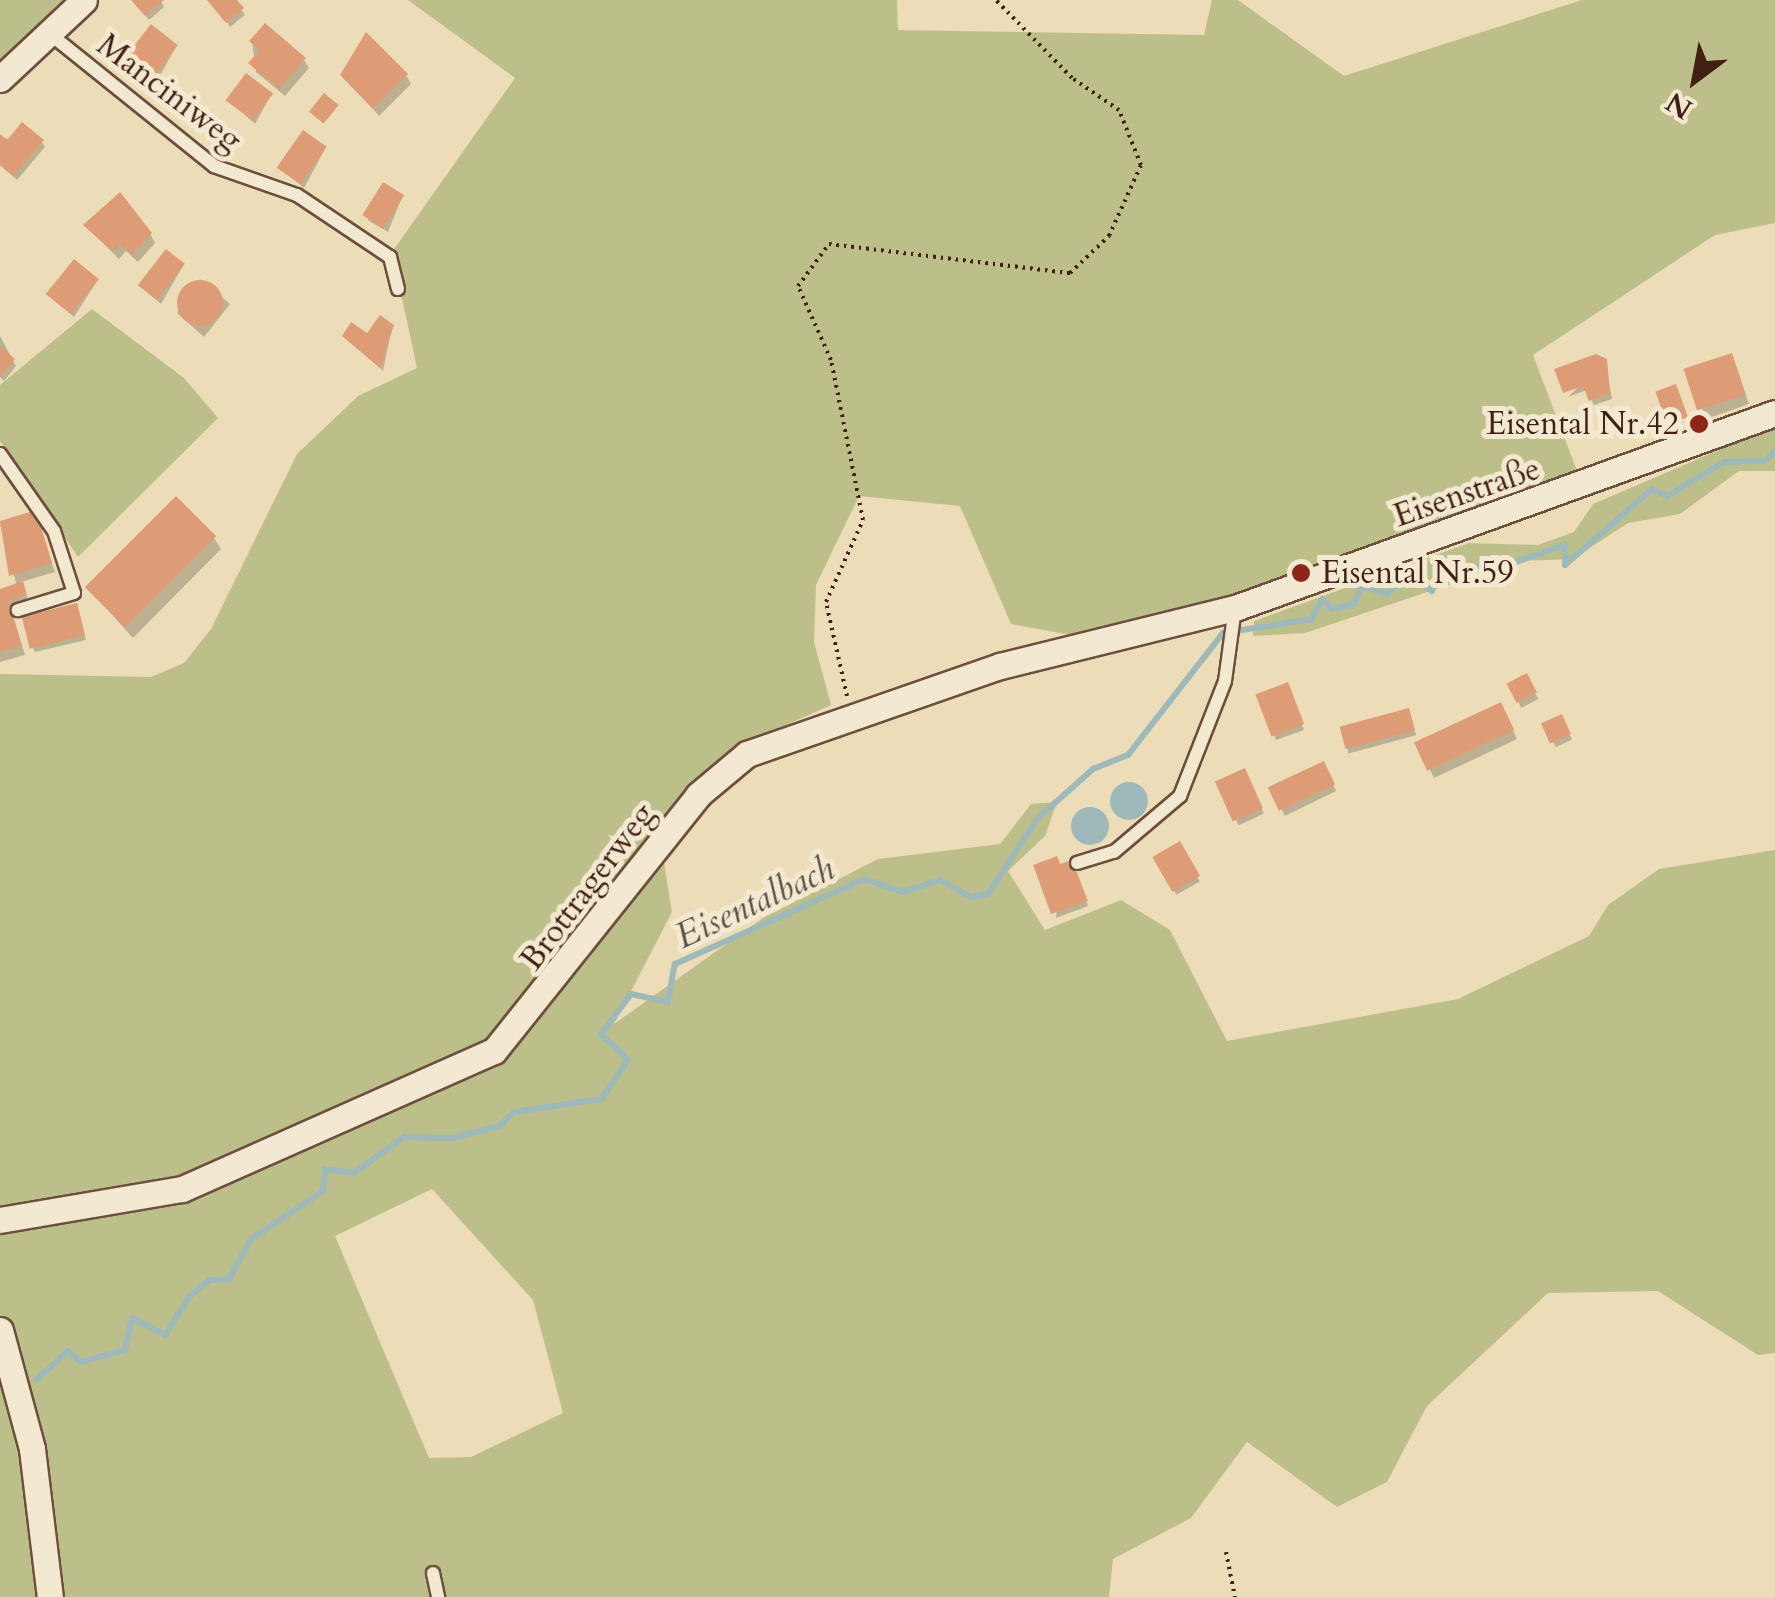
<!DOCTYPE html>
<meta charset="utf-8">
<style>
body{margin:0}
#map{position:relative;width:1775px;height:1597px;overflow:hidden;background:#ecddb8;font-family:Cardo,serif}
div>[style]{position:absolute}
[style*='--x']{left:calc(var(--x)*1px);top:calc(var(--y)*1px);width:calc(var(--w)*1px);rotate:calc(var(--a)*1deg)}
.green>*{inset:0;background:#bdbf8b}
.water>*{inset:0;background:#9db9b9}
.round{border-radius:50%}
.shadow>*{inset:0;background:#0003;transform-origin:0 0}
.stream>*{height:6px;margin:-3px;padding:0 3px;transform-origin:3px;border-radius:3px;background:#9db9b9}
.building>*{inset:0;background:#dd9c75;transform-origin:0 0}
.path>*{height:4px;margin-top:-2px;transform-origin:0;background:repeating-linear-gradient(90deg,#412012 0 2.5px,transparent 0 7.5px)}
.roads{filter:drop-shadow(2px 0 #6c4f3c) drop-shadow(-2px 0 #6c4f3c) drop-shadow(0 2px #6c4f3c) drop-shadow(0 -2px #6c4f3c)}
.lane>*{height:12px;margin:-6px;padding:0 6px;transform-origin:6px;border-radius:6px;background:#f3e9d1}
.street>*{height:25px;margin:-12.5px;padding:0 12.5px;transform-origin:12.5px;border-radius:12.5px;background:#f3e9d1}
.dots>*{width:28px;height:28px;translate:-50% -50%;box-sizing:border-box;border:5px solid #f3e9d1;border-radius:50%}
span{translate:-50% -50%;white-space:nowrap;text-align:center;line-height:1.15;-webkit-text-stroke:10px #f3e9d1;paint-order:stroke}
.street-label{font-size:32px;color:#412012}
.poi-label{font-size:32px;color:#412012}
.right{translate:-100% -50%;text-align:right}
.left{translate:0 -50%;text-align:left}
.water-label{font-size:35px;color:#5d4e44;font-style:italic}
.north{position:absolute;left:1645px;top:30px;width:100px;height:100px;-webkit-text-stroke:8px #f3e9d1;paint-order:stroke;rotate:212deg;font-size:28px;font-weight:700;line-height:40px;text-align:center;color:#412012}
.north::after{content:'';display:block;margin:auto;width:35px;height:45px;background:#412012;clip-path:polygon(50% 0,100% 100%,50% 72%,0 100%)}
</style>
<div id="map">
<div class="green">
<i style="clip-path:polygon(0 0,73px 0,0 68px)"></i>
<i style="clip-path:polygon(evenodd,408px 0,897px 0,898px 30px,1204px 35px,1212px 0,1238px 0,1344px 76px,1582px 0,1775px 0,1775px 223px,1715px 235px,1533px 355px,1579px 476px,1241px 601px,1071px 635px,1011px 624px,960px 506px,859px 496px,816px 585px,814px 642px,831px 705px,737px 747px,660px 838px,672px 912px,614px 1024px,763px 918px,878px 859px,1000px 844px,1031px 804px,1057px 802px,1045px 836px,1008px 871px,1045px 930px,1121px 900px,1170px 930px,1227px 1041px,1458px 999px,1589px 936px,1608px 905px,1659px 869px,1775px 850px,1775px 1353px,1758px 1355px,1658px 1291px,1548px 1293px,1427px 1406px,1387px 1482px,1337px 1507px,1247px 1442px,1191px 1518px,1113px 1559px,1109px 1597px,0 1597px,0 674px,151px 677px,184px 663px,211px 629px,297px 454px,358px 396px,417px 368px,392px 252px,515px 78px,408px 0,432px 1189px,533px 1300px,563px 1413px,471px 1457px,429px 1458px,335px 1236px,432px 1189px)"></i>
<i style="clip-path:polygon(92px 309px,184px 378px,218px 418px,78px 557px,0 441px,0 385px)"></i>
<i style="clip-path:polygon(1775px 426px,1775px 471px,1739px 471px,1680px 514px,1628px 523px,1573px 559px,1486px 562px,1454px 583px,1305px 633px,1253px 636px,1254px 621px,1469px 543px,1538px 545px,1574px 532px,1593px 504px)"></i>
</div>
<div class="water">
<i class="round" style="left:1110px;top:782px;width:38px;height:38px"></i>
<i class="round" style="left:1071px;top:807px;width:38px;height:38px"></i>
</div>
<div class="shadow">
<i style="clip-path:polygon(133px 0,160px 0,164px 7px,149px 20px)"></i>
<i style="clip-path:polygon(214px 0,234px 0,245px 15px,230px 27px)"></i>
<i style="clip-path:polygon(252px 41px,304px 60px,309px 68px,285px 96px,256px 72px)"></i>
<i style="clip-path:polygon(176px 47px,158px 79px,131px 55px)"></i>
<i style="clip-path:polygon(343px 75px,406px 75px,411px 84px,379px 116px)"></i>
<i style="clip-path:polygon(271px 95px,255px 124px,228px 100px)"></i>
<i style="clip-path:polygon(0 138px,42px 142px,45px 147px,17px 180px,0 165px)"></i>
<i style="clip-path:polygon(325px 149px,304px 188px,279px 167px)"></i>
<i style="clip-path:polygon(402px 197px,388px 232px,369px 221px,366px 215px)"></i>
<i style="clip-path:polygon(86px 226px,150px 234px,155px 243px,138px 262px,126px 251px,119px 259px)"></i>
<i style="clip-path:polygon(183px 266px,161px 304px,141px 286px)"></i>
<i style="clip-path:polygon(200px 279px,230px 304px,204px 337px,177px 313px)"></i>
<i style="clip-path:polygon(97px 281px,74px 317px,48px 293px)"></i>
<i style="clip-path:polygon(392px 327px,383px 371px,345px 336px,368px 337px)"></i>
<i style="clip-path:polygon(0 336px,16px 366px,4px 381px,0 377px)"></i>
<i style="clip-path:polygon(1605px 361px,1612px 399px,1594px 405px,1587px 390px,1568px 397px)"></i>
<i style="clip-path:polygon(1736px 365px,1749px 404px,1706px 419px,1687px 371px)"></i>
<i style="clip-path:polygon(35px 513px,55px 572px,21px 582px,30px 604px,11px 609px,25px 655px,0 662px,0 591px,17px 586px,0 524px)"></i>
<i style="clip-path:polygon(214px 538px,221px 549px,133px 638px,88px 588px)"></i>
<i style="clip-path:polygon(79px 611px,86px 640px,35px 652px,32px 647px)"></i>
<i style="left:1526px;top:676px;width:26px;height:19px;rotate:62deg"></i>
<i style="clip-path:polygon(1289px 690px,1304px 730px,1276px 740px,1258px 696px)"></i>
<i style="clip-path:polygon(1505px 714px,1517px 739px,1434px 778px,1417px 743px)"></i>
<i style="left:1411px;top:716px;width:20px;height:70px;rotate:75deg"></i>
<i style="left:1561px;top:717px;width:25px;height:18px;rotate:64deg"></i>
<i style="left:1323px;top:764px;width:30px;height:57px;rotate:64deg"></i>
<i style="left:1244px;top:771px;width:47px;height:28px;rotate:65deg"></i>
<i style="left:1179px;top:844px;width:43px;height:27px;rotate:61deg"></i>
<i style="clip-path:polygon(1060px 867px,1074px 868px,1088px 906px,1056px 918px)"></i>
</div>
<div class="stream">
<i style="--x:36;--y:1380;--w:43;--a:-42.2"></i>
<i style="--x:68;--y:1351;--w:17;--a:40"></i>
<i style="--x:81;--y:1362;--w:46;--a:-15.3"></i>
<i style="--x:125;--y:1350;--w:33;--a:-78"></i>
<i style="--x:132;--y:1318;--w:37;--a:27"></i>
<i style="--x:165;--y:1335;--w:45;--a:-57.7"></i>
<i style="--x:189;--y:1297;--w:26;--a:-40"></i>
<i style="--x:209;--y:1280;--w:20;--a:-3"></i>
<i style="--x:229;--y:1279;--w:46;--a:-61.2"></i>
<i style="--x:251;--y:1239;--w:87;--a:-33.7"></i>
<i style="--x:323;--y:1191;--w:22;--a:-85"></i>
<i style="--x:325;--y:1169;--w:29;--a:8"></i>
<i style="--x:354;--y:1173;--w:62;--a:-35.8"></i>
<i style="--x:404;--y:1137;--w:49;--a:1.2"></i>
<i style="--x:453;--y:1138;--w:48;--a:-14.6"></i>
<i style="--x:499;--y:1126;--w:21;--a:-43"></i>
<i style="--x:514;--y:1112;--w:88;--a:-8.5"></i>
<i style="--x:601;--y:1099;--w:47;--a:-55.3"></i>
<i style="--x:628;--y:1060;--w:37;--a:-136"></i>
<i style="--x:601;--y:1034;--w:50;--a:-53.1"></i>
<i style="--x:631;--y:994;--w:38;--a:12"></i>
<i style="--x:668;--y:1002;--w:39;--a:-80"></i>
<i style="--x:675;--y:964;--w:207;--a:-24.2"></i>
<i style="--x:864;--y:879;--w:41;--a:18.4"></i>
<i style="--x:903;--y:892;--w:39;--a:-18"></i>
<i style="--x:940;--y:880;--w:35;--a:29"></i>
<i style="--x:971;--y:897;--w:17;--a:-10"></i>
<i style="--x:988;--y:894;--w:91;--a:-56.7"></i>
<i style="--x:1038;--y:818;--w:74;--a:-41.7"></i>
<i style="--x:1093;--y:769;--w:38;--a:-22"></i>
<i style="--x:1128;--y:755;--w:155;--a:-52.1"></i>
<i style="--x:1223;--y:633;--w:90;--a:-8.9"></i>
<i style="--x:1312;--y:619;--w:22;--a:-63"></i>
<i style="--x:1322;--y:599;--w:14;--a:45"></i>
<i style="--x:1332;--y:609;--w:22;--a:-13"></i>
<i style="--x:1353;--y:604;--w:21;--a:-61"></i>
<i style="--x:1363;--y:586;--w:25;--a:18"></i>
<i style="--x:1387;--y:594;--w:30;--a:-45"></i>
<i style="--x:1408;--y:573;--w:30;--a:37"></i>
<i style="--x:1432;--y:591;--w:22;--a:-72"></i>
<i style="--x:1439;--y:570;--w:71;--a:-4.8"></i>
<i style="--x:1510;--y:564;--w:58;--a:-19.1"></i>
<i style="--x:1565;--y:545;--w:20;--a:90"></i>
<i style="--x:1565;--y:565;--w:116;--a:-41.1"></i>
<i style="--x:1652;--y:489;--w:17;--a:25"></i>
<i style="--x:1667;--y:496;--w:66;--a:-30.8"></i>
<i style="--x:1724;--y:462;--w:40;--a:-1.4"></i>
<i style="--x:1764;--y:461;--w:14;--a:-39"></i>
</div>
<div class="building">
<i style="clip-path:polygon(131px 0,164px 0,145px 16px)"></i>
<i style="clip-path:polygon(207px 0,237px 0,244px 8px,226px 23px)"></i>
<i style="clip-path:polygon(265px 23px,306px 58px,279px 89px,248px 63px,260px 50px,249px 41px)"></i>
<i style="left:151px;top:24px;width:34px;height:39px;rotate:38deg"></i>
<i style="clip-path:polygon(366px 32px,408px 74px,373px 109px,340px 75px)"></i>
<i style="left:246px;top:73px;width:34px;height:34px;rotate:37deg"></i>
<i style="left:324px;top:93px;width:19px;height:24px;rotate:39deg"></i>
<i style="clip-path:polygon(22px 122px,44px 140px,13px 176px,0 165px,0 134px,7px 140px)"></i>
<i style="left:303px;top:130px;width:29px;height:46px;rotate:35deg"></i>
<i style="left:383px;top:182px;width:25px;height:39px;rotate:32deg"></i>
<i style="clip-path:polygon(120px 192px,152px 233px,132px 255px,120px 244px,113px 252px,83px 225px)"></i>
<i style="left:166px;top:249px;width:24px;height:46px;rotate:38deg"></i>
<i style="left:74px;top:259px;width:32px;height:45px;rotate:39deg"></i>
<i class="round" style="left:177px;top:280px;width:46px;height:46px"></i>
<i style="clip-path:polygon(380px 315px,394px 325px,380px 368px,342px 336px,351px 322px,367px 333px)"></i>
<i style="clip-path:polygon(0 346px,15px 359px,0 377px)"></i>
<i style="left:1732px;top:353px;width:44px;height:51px;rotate:72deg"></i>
<i style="clip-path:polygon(1596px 354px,1607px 359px,1610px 393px,1589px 401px,1583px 386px,1563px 393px,1554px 369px)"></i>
<i style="left:1676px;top:384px;width:35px;height:22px;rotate:70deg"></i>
<i style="left:176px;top:496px;width:57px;height:129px;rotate:45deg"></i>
<i style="clip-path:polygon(36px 510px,52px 563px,9px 576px,0 521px)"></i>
<i style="clip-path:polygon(23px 581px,27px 595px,8px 601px,22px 646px,0 652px,0 589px)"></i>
<i style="left:77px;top:603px;width:33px;height:57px;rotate:76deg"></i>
<i style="left:1527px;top:673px;width:22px;height:23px;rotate:63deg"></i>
<i style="left:1288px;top:682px;width:45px;height:35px;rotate:69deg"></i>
<i style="left:1501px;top:702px;width:31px;height:96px;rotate:65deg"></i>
<i style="left:1409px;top:708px;width:23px;height:72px;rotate:75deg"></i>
<i style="left:1562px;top:714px;width:22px;height:23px;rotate:66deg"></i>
<i style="left:1324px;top:761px;width:26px;height:62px;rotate:65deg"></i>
<i style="left:1245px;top:768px;width:44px;height:33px;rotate:66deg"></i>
<i style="left:1180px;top:841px;width:40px;height:32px;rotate:60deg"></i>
<i style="clip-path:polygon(1057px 856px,1060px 864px,1072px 860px,1088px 901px,1051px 914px,1033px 865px)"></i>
</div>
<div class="path">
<i style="--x:847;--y:696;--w:96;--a:-102.6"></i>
<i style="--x:826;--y:602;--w:90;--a:-65.7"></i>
<i style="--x:863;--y:520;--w:163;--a:-101.3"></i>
<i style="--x:831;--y:360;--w:81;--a:-114"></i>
<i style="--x:798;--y:286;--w:52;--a:-53.6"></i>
<i style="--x:829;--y:244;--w:243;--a:6.9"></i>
<i style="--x:1070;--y:273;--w:54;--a:-43.5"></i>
<i style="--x:1109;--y:236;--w:78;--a:-65.7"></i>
<i style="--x:1141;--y:165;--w:59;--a:-111.8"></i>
<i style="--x:1119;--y:110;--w:57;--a:-145.8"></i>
<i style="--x:1072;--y:78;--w:109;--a:-134.3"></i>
<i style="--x:1226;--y:1552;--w:46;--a:78.7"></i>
</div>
<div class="roads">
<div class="lane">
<i style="--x:50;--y:34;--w:211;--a:38.8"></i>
<i style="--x:214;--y:166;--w:88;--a:19.3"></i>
<i style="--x:297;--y:195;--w:112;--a:33.7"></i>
<i style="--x:390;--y:257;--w:33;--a:76"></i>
<i style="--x:0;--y:454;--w:94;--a:55"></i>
<i style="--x:54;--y:531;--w:65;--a:72.1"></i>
<i style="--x:74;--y:593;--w:59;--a:163.1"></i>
<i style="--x:1077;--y:863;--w:39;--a:-17"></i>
<i style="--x:1114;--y:852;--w:87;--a:-40.3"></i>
<i style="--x:1180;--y:796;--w:123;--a:-68.6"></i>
<i style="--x:1225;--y:681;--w:74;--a:-82.2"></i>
<i style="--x:433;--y:1573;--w:25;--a:78"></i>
</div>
<div class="street">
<i style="--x:0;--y:79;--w:115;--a:-43.2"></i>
<i style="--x:0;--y:1220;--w:185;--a:-9.7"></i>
<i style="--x:182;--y:1189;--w:341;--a:-23.9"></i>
<i style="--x:494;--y:1051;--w:327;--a:-51.4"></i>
<i style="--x:698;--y:795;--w:64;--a:-39.9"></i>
<i style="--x:747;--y:754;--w:268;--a:-19.2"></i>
<i style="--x:1000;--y:666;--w:242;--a:-13.9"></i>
<i style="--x:1235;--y:608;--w:574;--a:-19.86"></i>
<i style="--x:0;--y:1330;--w:123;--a:74.9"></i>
<i style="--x:32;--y:1449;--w:149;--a:83.1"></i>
</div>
</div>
<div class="dots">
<i style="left:1699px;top:424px;background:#8f2418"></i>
<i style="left:1301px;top:573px;background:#8f2418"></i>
</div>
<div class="street-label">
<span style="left:169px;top:93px;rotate:37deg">Manciniweg</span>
<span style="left:1467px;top:493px;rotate:-19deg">Eisenstraße</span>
<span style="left:588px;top:887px;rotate:-53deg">Brottragerweg</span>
</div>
<div class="poi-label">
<span class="right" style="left:1679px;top:424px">Eisental Nr.42</span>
<span class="left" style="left:1321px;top:573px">Eisental Nr.59</span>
</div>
<div class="water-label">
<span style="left:755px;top:903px;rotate:-25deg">Eisentalbach</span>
</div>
<div class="north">N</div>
</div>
